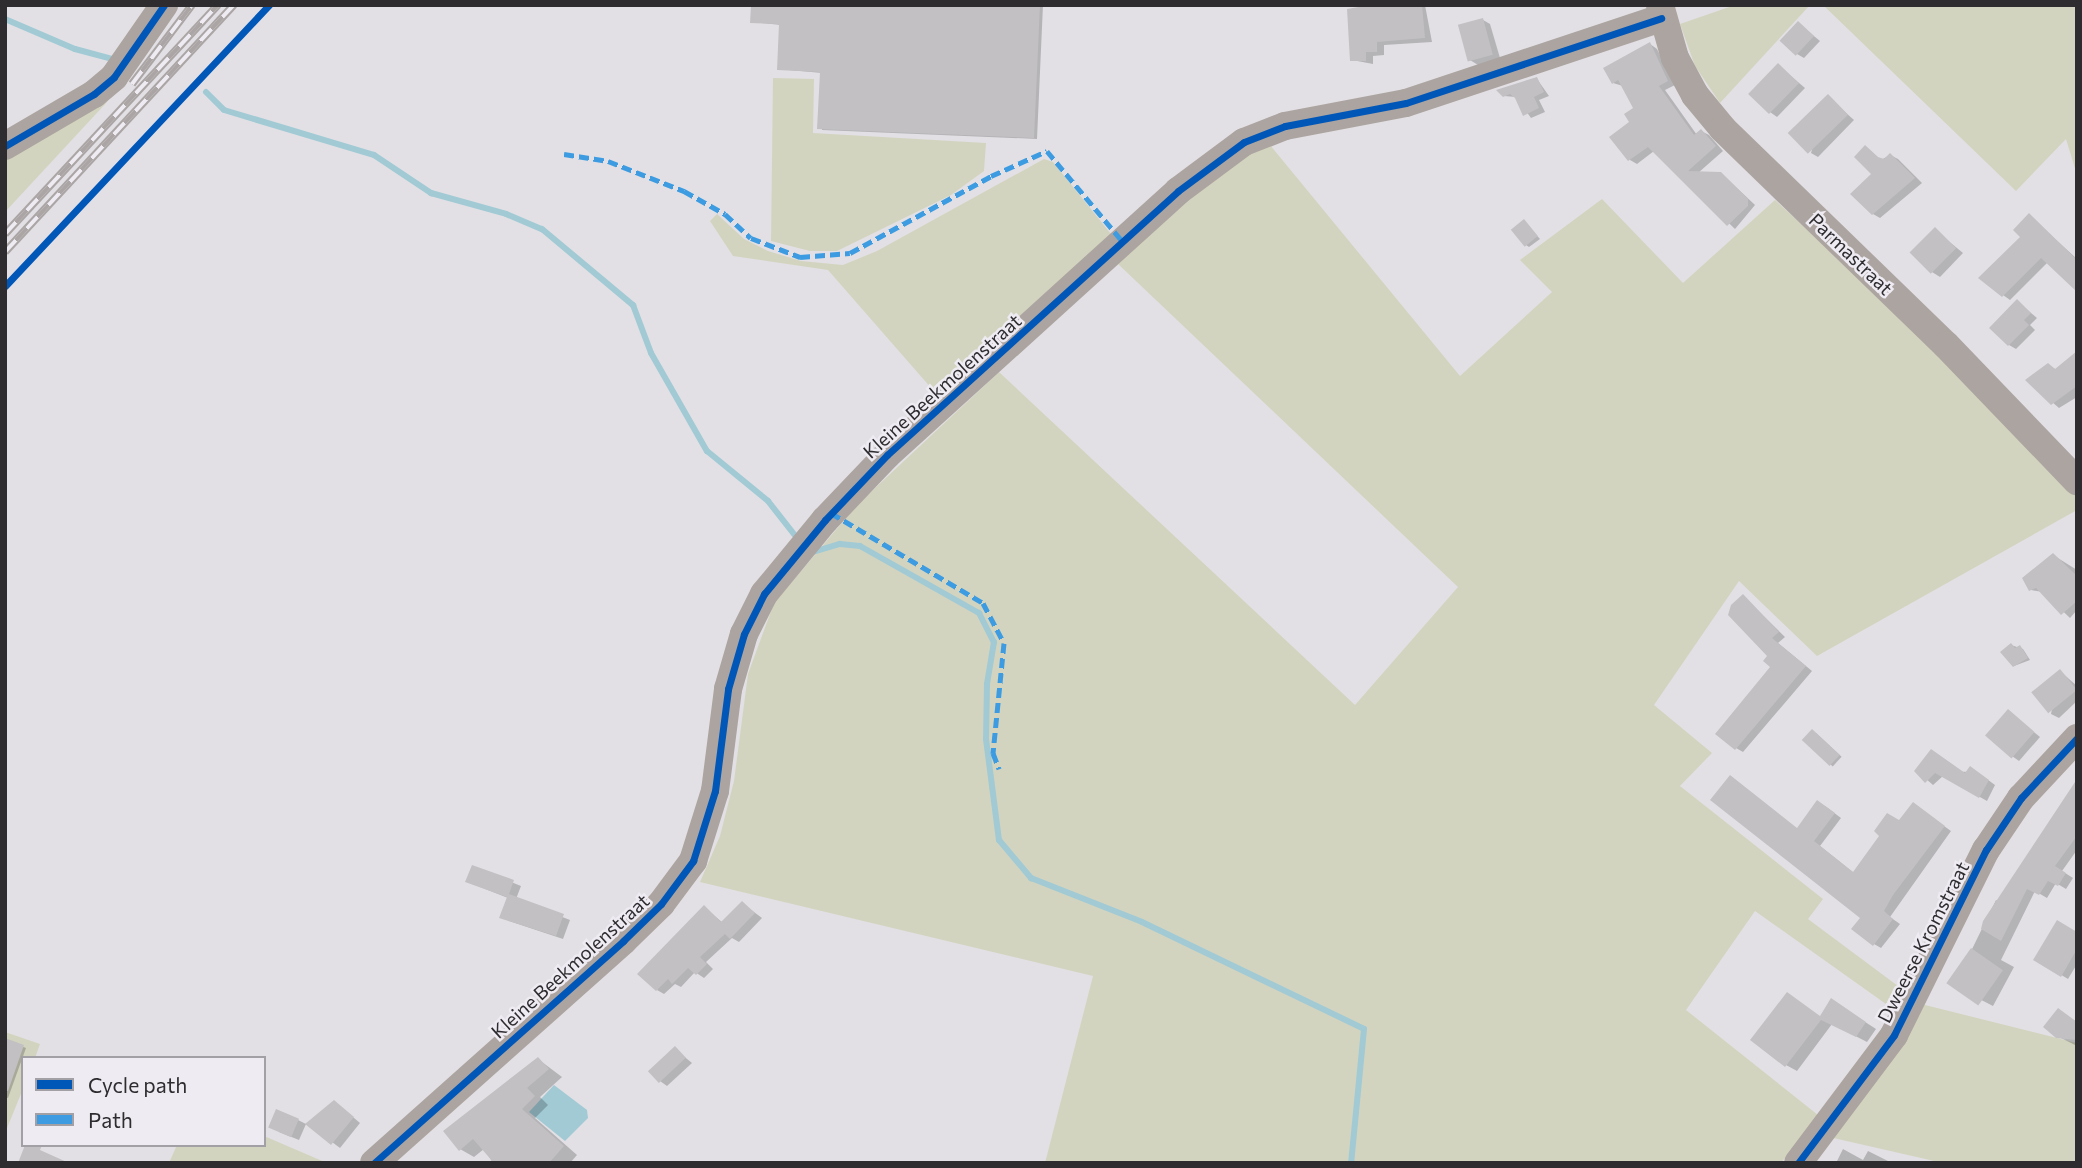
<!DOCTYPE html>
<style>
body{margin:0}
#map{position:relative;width:2082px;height:1168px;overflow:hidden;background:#e2e0e4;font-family:Commissioner,sans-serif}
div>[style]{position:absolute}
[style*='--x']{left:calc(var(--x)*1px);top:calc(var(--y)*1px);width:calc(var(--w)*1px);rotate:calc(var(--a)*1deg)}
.green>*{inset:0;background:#d3d4bf}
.water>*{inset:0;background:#a1cad5}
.shadow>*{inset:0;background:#0003;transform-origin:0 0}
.stream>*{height:6px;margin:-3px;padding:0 3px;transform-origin:3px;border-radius:3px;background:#a1cad5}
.building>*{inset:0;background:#c2c0c3;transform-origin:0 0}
.minor>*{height:28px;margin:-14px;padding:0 14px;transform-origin:14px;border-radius:14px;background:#aca4a0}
.rail>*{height:8px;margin-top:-4px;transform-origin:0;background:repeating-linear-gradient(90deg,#efebf3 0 16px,#aba6a5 0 32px);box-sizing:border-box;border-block:2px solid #aba6a5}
.quiet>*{height:5px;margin-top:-2.5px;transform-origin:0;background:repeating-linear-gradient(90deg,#3d9ce1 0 10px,transparent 0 15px)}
.cycleway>*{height:7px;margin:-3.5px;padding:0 3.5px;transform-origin:3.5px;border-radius:3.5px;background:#0057b8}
span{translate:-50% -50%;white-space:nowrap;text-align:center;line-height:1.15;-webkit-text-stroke:5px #efebf3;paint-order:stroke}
.street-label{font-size:19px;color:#2e2c2f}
.frame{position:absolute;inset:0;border:7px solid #2e2c2f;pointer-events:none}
.legend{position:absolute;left:21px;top:1056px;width:245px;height:91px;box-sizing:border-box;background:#efebf3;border:2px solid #a29fa5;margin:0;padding:9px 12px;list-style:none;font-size:21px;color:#2e2c2f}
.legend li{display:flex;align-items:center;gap:14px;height:35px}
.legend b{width:35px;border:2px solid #a29fa5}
</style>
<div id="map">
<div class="green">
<i style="clip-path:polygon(1735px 5px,1810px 5px,1720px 103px,1695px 66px,1680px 24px)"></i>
<i style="clip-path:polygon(1823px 5px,2077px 5px,2077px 175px,2066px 139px,2016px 191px)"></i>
<i style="clip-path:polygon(773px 78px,814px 79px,813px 133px,986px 143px,984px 171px,951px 195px,837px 251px,810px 251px,771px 241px)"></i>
<i style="clip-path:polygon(108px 101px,5px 212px,5px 156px)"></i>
<i style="clip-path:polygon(1270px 145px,1460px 376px,1552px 292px,1520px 260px,1602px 199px,1683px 283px,1775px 200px,1958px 368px,2077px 494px,2077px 510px,1817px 656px,1739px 581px,1654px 705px,1712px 753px,1680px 786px,1823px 899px,1808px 919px,1906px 992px,1893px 1009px,1755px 911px,1686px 1010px,1818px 1115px,1781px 1163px,1045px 1163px,1093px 976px,700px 882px,720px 836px,734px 781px,748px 674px,774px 603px,857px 505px,999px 372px,1355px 705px,1458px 587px,1117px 263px,1237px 158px)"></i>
<i style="clip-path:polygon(1044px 159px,1053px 162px,1111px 234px,939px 397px,828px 270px,733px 256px,710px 221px,717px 214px,744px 239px,768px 251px,801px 261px,843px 265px,877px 251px)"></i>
<i style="clip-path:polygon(1921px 1004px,2077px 1043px,2077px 1163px,1943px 1163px,1829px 1137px)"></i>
<i style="clip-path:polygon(5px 1032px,40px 1044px,35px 1058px,23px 1058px,23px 1089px,5px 1133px)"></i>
<i style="clip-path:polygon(264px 1136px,327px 1163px,169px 1163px,177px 1145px,264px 1145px)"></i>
</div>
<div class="water">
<i style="clip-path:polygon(554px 1085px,587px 1110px,588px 1118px,565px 1141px,529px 1112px)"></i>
</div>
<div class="shadow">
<i style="clip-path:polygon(753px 5px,1043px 5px,1037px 139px,822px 130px,822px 73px,778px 69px,781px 25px,752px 22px)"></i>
<i style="clip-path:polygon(1371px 5px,1425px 5px,1432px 42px,1384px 45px,1384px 55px,1373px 56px,1373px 64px,1352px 60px)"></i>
<i style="clip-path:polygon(1483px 20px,1490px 24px,1500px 58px,1478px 65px,1470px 60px)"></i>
<i style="clip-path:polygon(1798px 23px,1820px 41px,1804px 58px,1797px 54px)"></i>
<i style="clip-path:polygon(1650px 44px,1657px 49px,1675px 85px,1665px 90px,1697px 135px,1701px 131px,1709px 135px,1723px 151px,1698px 173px,1721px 173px,1755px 205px,1735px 229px,1654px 151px,1637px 164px,1630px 160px,1635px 108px,1623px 86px,1613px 83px)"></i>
<i style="clip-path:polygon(1778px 65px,1805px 88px,1777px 117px,1770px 112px)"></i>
<i style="clip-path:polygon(1537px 79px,1549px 96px,1539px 100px,1545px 112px,1531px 118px,1516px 97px,1504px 96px)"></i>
<i style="clip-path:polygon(1828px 97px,1854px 120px,1818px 157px,1811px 153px)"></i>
<i style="clip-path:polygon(1866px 147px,1881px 160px,1890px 155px,1898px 159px,1922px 183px,1880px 218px,1873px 214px,1873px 174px)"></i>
<i style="clip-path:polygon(2029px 215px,2077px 259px,2077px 288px,2048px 262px,2010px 300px,2003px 295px)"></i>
<i style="clip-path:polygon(1524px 221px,1540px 239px,1529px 247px,1526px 245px)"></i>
<i style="clip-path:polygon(1935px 230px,1963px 253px,1940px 277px,1932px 272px)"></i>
<i style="clip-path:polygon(2017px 301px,2037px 318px,2030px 325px,2035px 330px,2016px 349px,2009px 345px)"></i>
<i style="clip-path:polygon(2048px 365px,2057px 370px,2077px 369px,2077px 397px,2059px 408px,2027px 380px)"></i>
<i style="clip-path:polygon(2053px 555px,2077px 570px,2077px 610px,2070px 618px,2043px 592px,2031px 590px)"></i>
<i style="clip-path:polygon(1743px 596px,1785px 637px,1778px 643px,1812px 671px,1743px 752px,1736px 748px,1772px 667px)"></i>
<i style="clip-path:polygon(2011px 645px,2023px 649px,2030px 660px,2014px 666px)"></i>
<i style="clip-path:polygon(2060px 671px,2077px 686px,2077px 701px,2059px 718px,2051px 714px)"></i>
<i style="clip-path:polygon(2008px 711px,2040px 737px,2019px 761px,2012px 756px)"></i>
<i style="left:1816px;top:733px;width:35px;height:13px;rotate:43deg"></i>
<i style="clip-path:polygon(1917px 771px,1977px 772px,1995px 785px,1987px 801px,1943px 776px,1933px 785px)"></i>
<i style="clip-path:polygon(2077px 784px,2077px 850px,2062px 871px,2073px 878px,2066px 889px,2056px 883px,2047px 898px,2035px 891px,2001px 960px,2014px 967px,1993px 1006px,1954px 986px,1996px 900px,1999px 902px)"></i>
<i style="clip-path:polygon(1825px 806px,1841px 818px,1820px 846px,1854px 873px,1900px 823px,1920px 809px,1951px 831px,1890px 917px,1900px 924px,1881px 948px,1874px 944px,1862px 917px,1798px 830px)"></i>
<i style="clip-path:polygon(473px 867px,521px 886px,516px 899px,570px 920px,563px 939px,509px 921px,508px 898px,475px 885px)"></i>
<i style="clip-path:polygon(742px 903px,762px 918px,739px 942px,732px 938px,706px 962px,713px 969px,704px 978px,695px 972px,681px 987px,675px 984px,664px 994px,657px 990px,704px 907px,723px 923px)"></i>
<i style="clip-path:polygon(2077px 934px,2077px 964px,2068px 979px,2035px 959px)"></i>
<i style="clip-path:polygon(1842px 1007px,1876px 1029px,1867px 1042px,1832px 1024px,1797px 1071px,1786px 1065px,1821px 1017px)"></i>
<i style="clip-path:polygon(2077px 1019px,2077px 1046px,2057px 1036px)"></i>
<i style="clip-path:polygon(5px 1040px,26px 1048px,8px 1098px,5px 1097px)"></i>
<i style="clip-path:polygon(675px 1049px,692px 1063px,667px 1086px,660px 1081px)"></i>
<i style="clip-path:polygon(538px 1059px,562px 1077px,540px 1097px,548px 1105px,535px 1118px,577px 1155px,570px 1163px,493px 1163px,484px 1149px,474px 1157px,460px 1149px)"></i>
<i style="clip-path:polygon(341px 1107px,360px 1123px,340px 1148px,308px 1124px)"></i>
<i style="clip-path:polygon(298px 1120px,306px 1124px,299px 1140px,279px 1132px)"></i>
<i style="clip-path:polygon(1843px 1149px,1863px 1160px,1868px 1151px,1892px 1163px,1836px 1163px)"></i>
</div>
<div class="stream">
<i style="--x:5;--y:19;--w:76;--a:23.2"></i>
<i style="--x:75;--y:49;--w:42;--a:15"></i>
<i style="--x:206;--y:92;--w:25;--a:45"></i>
<i style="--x:224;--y:110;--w:157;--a:16.7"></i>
<i style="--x:374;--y:155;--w:69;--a:33.7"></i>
<i style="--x:431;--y:193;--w:78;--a:15.6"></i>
<i style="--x:506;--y:214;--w:39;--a:23"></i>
<i style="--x:542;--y:229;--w:119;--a:39.9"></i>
<i style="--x:633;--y:305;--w:51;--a:69.4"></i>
<i style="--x:651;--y:353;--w:113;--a:60.3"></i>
<i style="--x:707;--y:451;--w:79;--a:39.3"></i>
<i style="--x:768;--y:501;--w:47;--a:51.9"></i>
<i style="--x:813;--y:552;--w:28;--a:-17"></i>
<i style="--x:840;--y:544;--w:20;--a:6"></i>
<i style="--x:860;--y:546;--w:137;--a:29.4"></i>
<i style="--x:979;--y:613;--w:33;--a:63"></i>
<i style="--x:994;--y:642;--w:43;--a:99.5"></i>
<i style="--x:987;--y:684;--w:55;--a:91"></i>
<i style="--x:986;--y:739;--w:102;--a:82.7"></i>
<i style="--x:999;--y:840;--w:50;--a:49.9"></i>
<i style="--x:1031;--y:878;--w:119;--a:21.6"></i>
<i style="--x:1142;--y:922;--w:246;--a:25.7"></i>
<i style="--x:1364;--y:1029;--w:135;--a:95.5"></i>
</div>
<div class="building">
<i style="clip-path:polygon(751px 5px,1040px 5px,1034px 138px,817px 129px,820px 72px,777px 70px,779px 24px,750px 23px)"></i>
<i style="clip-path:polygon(1370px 5px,1422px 5px,1425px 38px,1377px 42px,1377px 52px,1366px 52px,1366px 61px,1350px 61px,1347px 9px)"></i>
<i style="left:1483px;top:18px;width:38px;height:26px;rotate:75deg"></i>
<i style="left:1798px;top:21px;width:22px;height:27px;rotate:43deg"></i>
<i style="clip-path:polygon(1650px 42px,1668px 81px,1659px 86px,1694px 135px,1701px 129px,1716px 146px,1688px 171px,1721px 172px,1748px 199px,1748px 206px,1727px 226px,1648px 147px,1628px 161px,1609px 137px,1629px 122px,1624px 114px,1633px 108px,1618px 80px,1612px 84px,1603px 68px)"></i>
<i style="left:1778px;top:63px;width:29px;height:43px;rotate:44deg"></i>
<i style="clip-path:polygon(1537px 77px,1544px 92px,1534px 97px,1539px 108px,1523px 116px,1515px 98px,1510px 94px,1503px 97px,1496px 90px)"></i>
<i style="left:1828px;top:94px;width:29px;height:56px;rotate:46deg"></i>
<i style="clip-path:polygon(1865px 145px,1878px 157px,1884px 159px,1890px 153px,1915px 178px,1872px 215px,1850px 194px,1871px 174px,1854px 157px)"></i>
<i style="clip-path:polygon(2029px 213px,2077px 260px,2077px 292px,2041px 258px,2002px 297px,1978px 278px,2020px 237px,2013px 230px)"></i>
<i style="left:1524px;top:219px;width:22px;height:17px;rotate:51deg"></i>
<i style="left:1935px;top:227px;width:30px;height:36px;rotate:45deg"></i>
<i style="clip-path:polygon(2017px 299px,2031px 313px,2024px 320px,2029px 325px,2008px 346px,1989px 328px)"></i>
<i style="clip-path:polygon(2077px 351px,2077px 386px,2051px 405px,2025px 380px,2048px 363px,2055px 369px)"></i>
<i style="clip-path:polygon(2053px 553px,2077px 576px,2077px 601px,2061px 615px,2036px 588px,2029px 591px,2022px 578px)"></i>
<i style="clip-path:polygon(1743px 594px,1779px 632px,1772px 638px,1806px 666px,1735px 750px,1715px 734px,1770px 667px,1763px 661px,1767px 656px,1728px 615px,1731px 605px)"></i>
<i style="clip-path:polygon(2011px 643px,2015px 648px,2020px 645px,2028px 658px,2013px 667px,2000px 652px)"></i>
<i style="left:2060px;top:669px;width:27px;height:37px;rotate:51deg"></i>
<i style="left:2008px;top:709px;width:35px;height:35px;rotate:41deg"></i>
<i style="left:1812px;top:729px;width:38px;height:15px;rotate:43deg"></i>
<i style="clip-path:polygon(1931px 749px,1965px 773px,1970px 766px,1989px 780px,1979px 798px,1935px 773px,1925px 783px,1914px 771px)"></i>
<i style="clip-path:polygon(1730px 775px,1797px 828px,1817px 800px,1835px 813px,1814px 841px,1853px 872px,1879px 836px,1874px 831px,1887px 813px,1899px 820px,1913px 802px,1945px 826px,1893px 895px,1884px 911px,1893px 919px,1873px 946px,1851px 929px,1860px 918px,1710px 800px)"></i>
<i style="clip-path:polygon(2077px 779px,2077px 836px,2055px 866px,2066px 873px,2058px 886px,2048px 881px,2039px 895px,2027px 889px,2001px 941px,1981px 929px,1983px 921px)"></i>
<i style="clip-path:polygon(472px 865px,514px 880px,509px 894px,564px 914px,556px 936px,499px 918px,507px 897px,465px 882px)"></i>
<i style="clip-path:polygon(742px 901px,755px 913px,730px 939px,725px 934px,700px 957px,707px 964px,696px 975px,688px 968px,672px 984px,668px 979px,656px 991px,637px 974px,704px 905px,721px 922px)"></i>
<i style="clip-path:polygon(2057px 920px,2077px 932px,2077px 949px,2061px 977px,2033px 960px)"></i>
<i style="left:1971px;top:948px;width:39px;height:43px;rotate:35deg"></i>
<i style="clip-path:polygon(1787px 992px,1820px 1016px,1831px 998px,1866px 1022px,1856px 1037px,1821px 1020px,1785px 1067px,1750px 1040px)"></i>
<i style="clip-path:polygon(2058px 1008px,2077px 1022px,2077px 1040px,2056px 1038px,2043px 1027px)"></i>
<i style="clip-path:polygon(5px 1038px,24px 1045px,8px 1091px,5px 1090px)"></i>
<i style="left:675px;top:1046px;width:16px;height:37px;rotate:47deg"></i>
<i style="clip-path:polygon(538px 1057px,549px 1069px,527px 1088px,535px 1096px,522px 1109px,564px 1146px,549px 1163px,494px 1163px,473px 1139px,459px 1151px,443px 1131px)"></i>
<i style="clip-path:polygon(334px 1100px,354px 1117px,331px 1145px,305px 1124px)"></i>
<i style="left:276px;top:1109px;width:25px;height:20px;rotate:23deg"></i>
<i style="clip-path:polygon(25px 1145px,42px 1145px,40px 1150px,69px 1163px,18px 1163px)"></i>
</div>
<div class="minor">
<i style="--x:1660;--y:5;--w:55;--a:74.2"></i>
<i style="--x:1675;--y:58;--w:42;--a:61.6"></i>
<i style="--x:1695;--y:95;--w:44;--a:50.5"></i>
<i style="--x:1723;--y:129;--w:310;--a:44.1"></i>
<i style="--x:1946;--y:345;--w:189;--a:46.1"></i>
<i style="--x:5;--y:146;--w:103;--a:-30.3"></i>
<i style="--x:94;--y:94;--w:26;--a:-40"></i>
<i style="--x:114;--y:77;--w:88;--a:-55.2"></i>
<i style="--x:374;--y:1163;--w:334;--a:-41.7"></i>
<i style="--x:623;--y:941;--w:53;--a:-44.2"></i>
<i style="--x:661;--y:904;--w:54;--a:-53.3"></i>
<i style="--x:693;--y:861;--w:73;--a:-72.6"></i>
<i style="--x:715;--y:791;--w:103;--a:-82.7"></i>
<i style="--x:728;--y:689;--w:57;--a:-73.8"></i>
<i style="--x:744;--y:634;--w:45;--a:-63.4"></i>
<i style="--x:764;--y:594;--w:96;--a:-50.5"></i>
<i style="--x:825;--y:520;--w:90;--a:-46.4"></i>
<i style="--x:887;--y:455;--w:393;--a:-42.2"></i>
<i style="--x:1178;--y:191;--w:82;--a:-36.6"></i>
<i style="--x:1244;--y:142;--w:44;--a:-21.3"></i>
<i style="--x:1285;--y:126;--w:123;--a:-10.8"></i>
<i style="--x:1406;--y:103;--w:269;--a:-18.4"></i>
<i style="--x:1798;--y:1163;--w:160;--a:-53.1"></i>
<i style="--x:1894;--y:1035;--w:207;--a:-63.6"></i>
<i style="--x:1986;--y:850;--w:63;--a:-56.1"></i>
<i style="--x:2021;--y:798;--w:82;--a:-47"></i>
</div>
<div class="rail">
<i style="--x:132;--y:84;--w:99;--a:-52.8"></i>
<i style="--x:5;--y:234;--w:313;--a:-47.1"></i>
<i style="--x:5;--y:252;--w:337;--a:-47.2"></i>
</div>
<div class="quiet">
<i style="--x:564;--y:154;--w:45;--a:9"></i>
<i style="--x:608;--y:161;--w:82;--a:21.5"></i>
<i style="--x:684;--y:191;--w:47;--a:29.3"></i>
<i style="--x:725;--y:214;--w:35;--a:43"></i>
<i style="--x:751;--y:238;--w:53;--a:21.2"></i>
<i style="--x:800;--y:257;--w:50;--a:-4.6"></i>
<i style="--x:850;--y:253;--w:161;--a:-28.6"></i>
<i style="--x:991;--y:176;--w:61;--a:-24.1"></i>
<i style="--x:1047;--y:151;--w:120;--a:50.1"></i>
<i style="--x:831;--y:513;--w:177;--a:30.6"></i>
<i style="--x:983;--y:603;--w:45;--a:62.3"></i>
<i style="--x:1004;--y:643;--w:111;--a:95.7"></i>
<i style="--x:993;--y:753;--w:17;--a:69"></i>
</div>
<div class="cycleway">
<i style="--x:5;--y:146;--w:103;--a:-30.3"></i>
<i style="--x:94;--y:94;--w:26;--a:-40"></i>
<i style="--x:114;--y:77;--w:88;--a:-55.2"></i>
<i style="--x:5;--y:286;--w:386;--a:-46.8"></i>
<i style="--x:374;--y:1163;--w:334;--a:-41.7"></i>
<i style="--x:623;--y:941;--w:53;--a:-44.2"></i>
<i style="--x:661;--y:904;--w:54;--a:-53.3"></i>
<i style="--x:693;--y:861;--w:73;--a:-72.6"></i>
<i style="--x:715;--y:791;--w:103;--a:-82.7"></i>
<i style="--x:728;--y:689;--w:57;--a:-73.8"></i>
<i style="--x:744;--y:634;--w:45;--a:-63.4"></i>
<i style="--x:764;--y:594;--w:96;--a:-50.5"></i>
<i style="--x:825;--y:520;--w:90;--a:-46.4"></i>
<i style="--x:887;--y:455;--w:393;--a:-42.2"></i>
<i style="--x:1178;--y:191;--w:82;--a:-36.6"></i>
<i style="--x:1244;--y:142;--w:44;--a:-21.3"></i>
<i style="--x:1285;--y:126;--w:123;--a:-10.8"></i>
<i style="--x:1406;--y:103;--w:269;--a:-18.4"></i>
<i style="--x:1798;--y:1163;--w:160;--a:-53.1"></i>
<i style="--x:1894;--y:1035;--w:207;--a:-63.6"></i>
<i style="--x:1986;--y:850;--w:63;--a:-56.1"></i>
<i style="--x:2021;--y:798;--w:82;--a:-47"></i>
</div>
<div class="street-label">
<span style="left:1851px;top:254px;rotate:44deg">Parmastraat</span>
<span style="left:942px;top:386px;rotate:-42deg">Kleine Beekmolenstraat</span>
<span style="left:1923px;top:942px;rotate:-63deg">Dweerse Kromstraat</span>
<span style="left:570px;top:966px;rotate:-42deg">Kleine Beekmolenstraat</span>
</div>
<div class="frame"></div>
<ul class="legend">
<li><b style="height:9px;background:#0057b8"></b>Cycle path</li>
<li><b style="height:9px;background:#3d9ce1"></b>Path</li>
</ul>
</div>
